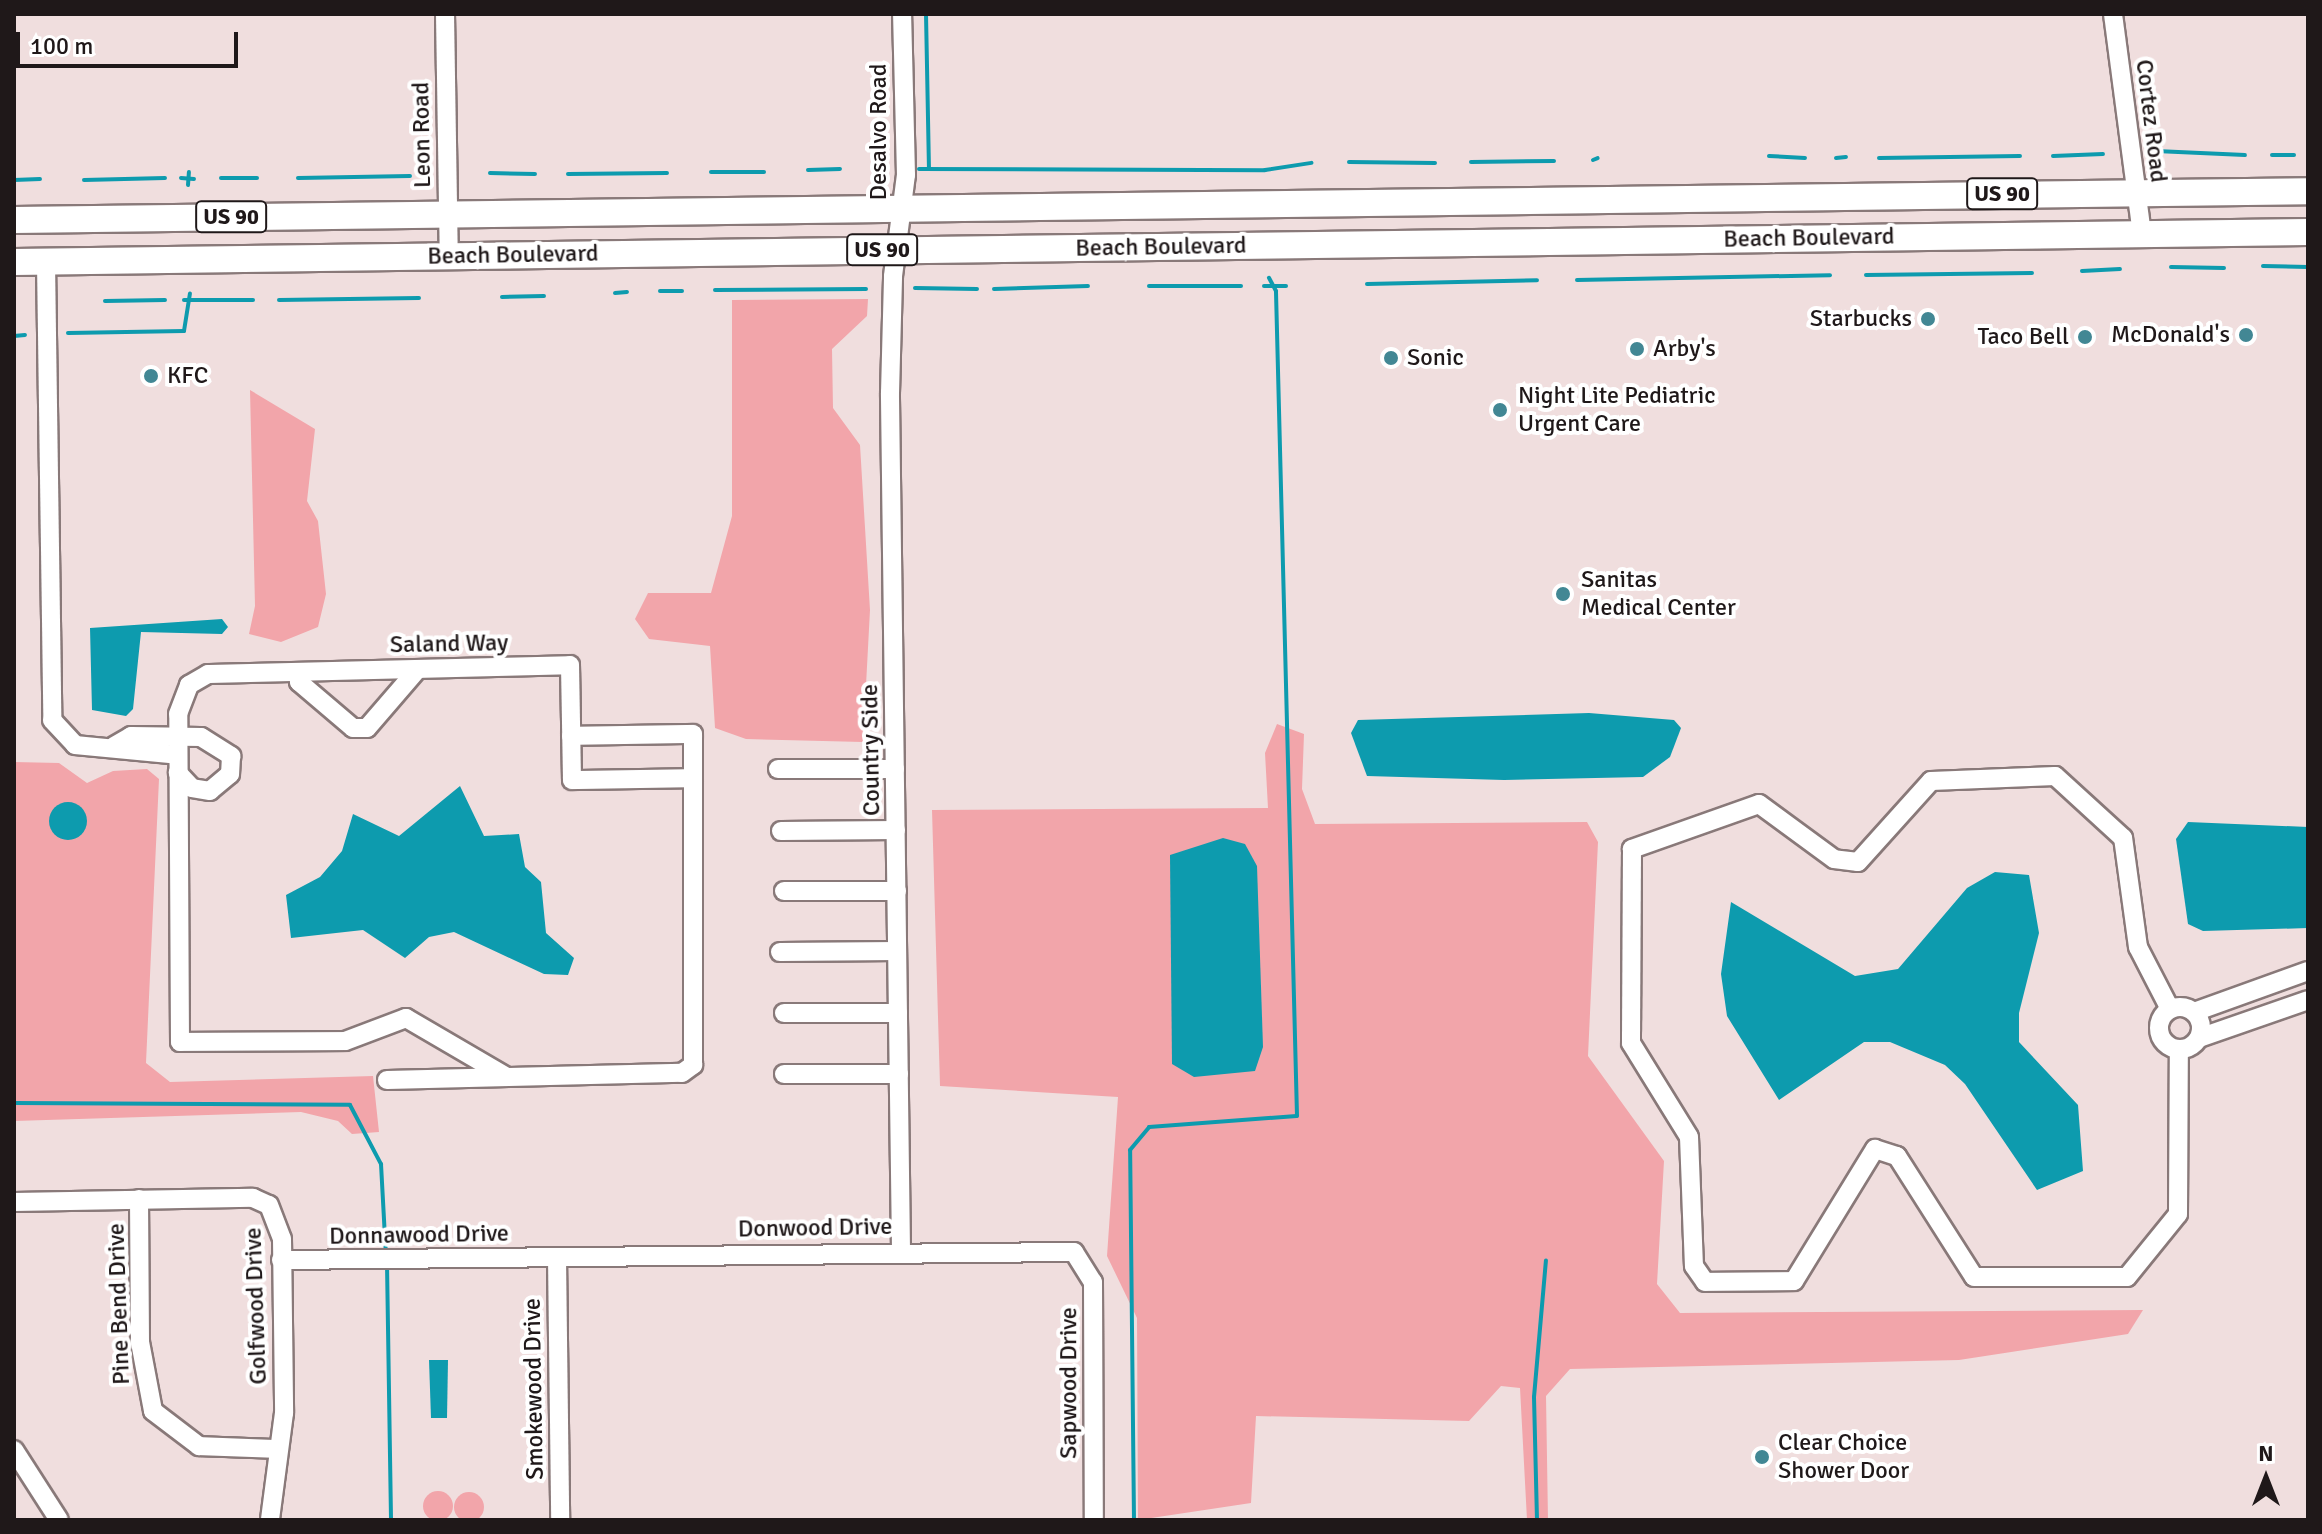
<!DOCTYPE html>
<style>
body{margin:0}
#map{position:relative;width:2322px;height:1534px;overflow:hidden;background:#f0dede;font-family:Signika,sans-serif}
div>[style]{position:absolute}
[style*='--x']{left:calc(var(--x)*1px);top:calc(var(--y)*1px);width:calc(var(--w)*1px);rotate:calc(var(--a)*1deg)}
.green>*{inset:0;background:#f2a5aa}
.round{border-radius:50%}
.water>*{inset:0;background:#0d9bae}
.stream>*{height:4px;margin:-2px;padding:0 2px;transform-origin:2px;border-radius:2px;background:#0d9bae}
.roads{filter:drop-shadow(2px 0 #897979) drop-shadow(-2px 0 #897979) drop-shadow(0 2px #897979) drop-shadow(0 -2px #897979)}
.minor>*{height:18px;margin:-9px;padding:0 9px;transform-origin:9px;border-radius:9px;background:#fff}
.minor>.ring{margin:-9px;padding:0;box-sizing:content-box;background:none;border:18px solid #fff;border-radius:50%}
.highway>*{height:26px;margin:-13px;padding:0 13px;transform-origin:13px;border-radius:13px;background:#fff}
.dots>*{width:22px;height:22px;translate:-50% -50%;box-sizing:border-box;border:4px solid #fff;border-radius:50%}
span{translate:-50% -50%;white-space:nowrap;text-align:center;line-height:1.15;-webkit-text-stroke:8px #fff;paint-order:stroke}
.shield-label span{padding:2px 6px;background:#fff;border:2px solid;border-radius:6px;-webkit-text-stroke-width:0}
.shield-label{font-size:22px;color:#1f1819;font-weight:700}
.street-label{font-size:24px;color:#1f1819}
.poi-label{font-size:24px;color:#1f1819}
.right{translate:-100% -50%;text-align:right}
.left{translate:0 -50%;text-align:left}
.frame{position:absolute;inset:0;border:16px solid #1f1819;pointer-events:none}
.north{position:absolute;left:2226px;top:1438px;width:80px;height:80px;-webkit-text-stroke:6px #fff;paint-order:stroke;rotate:0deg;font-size:22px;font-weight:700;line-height:32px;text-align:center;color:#1f1819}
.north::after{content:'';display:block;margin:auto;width:28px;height:36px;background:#1f1819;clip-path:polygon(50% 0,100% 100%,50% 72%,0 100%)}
.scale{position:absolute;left:16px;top:32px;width:222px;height:36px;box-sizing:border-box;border:4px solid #1f1819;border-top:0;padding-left:10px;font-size:24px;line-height:28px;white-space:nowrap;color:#1f1819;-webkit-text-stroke:6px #fff;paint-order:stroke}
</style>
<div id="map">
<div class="green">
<i style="clip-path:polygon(868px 299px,867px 316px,832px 349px,833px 408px,860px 445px,870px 610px,863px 742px,746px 739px,715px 728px,710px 646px,649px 639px,635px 619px,648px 593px,711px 593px,732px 516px,732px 300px)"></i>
<i style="clip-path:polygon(250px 390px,315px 429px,307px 501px,318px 521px,326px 594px,318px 627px,281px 642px,249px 634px,255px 606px)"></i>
<i style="clip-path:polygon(1277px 724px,1304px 734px,1302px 789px,1315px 824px,1587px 822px,1598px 842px,1588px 1056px,1664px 1161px,1657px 1284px,1680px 1313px,2143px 1310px,2128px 1334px,1959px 1360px,1570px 1369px,1546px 1396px,1548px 1520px,1527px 1520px,1520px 1388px,1501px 1386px,1469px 1421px,1256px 1416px,1251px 1503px,1138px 1520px,1137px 1318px,1107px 1256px,1118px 1097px,940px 1086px,932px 810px,1268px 808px,1265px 753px)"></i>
<i style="clip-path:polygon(14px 762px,59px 763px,87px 783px,113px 771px,147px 769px,159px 779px,146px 1063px,170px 1082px,373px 1076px,379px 1132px,352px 1134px,338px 1121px,301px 1112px,14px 1121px)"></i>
<i class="round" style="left:423px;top:1491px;width:30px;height:30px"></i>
<i class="round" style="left:454px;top:1492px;width:30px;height:30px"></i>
</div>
<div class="water">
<i style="clip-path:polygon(222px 619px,228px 627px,222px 634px,141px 632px,133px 709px,126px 716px,92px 710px,90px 628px)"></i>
<i style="clip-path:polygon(1589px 713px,1674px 720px,1681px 728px,1670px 757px,1643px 777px,1504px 780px,1367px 776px,1351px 733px,1358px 720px)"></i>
<i style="clip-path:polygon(460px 786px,484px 836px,519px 834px,525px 867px,541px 882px,546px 933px,574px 958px,568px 975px,544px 974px,454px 932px,429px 937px,405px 958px,363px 930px,291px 938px,286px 895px,320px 877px,342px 851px,353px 814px,399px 836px)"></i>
<i class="round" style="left:49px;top:802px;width:38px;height:38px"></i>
<i style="clip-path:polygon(2188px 822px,2308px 827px,2308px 928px,2203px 931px,2188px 924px,2176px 839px)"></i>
<i style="clip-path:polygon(1223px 838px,1245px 844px,1257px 866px,1263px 1047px,1255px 1071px,1194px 1077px,1172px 1064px,1170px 855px)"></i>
<i style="clip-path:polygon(1995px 872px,2029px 875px,2039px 933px,2019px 1013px,2019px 1042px,2078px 1105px,2083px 1171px,2037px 1190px,1965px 1084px,1945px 1065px,1890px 1042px,1864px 1042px,1779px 1100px,1727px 1016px,1721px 974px,1731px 902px,1855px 976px,1898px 969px,1967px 888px)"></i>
<i style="clip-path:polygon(429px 1360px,448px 1360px,447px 1418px,431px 1418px)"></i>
</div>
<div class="stream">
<i style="--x:926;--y:14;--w:154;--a:88.9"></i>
<i style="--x:2156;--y:151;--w:89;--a:2.6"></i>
<i style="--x:2272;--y:155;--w:22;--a:0"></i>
<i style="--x:1769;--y:156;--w:36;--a:3"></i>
<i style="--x:2053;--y:156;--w:50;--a:-2.3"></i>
<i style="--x:1836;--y:158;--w:10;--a:-6"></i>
<i style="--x:1879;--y:158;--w:141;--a:-0.8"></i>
<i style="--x:1593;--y:160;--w:5;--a:-22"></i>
<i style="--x:1349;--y:162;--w:86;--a:0.7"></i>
<i style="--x:1471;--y:162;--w:83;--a:-0.7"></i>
<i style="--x:919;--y:169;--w:346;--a:0.2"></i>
<i style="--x:1265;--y:170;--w:47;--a:-8.7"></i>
<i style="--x:808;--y:170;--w:32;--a:-2"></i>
<i style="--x:711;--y:172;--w:53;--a:0"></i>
<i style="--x:490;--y:173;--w:45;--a:1.3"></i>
<i style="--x:568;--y:174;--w:99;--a:-0.6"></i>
<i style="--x:181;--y:178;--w:13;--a:4"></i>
<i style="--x:221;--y:178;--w:36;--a:0"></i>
<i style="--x:298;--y:178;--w:112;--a:-1"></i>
<i style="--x:14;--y:180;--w:26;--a:-2"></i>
<i style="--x:84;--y:180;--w:81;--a:-1.4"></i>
<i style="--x:188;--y:185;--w:13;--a:-86"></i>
<i style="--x:2263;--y:266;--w:45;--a:1.3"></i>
<i style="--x:2171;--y:267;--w:53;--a:1.1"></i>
<i style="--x:2082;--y:271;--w:38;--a:-3"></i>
<i style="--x:1866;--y:275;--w:166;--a:-0.7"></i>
<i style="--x:1577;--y:280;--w:253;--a:-1.1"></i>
<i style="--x:1367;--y:284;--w:170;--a:-1.3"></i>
<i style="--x:1149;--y:286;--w:92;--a:0"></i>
<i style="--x:1264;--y:286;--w:22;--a:0"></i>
<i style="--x:915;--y:288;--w:62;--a:0.9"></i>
<i style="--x:994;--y:289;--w:94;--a:-1.8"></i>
<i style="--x:715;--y:290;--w:151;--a:-0.4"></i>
<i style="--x:660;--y:291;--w:22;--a:0"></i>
<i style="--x:615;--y:293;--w:12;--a:-5"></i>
<i style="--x:502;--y:297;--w:42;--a:-1.4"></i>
<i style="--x:184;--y:300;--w:69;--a:0"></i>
<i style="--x:279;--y:300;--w:140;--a:-0.8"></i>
<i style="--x:105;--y:301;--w:60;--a:-1"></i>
<i style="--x:68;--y:333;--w:116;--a:-1"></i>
<i style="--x:184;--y:331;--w:38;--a:-81"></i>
<i style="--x:14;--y:336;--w:11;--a:-5"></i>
<i style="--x:14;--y:1103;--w:336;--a:0.3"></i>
<i style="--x:350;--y:1105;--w:67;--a:62.3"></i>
<i style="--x:381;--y:1164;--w:91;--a:86.9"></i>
<i style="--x:387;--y:1264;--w:256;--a:89.1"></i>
<i style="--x:1134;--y:1520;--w:370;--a:-90.6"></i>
<i style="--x:1130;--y:1150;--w:30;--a:-50"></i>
<i style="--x:1149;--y:1127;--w:148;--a:-4.3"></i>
<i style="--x:1297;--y:1116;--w:825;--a:-91.46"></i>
<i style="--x:1276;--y:291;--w:15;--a:-118"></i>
<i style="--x:1537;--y:1520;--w:123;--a:-91.4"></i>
<i style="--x:1534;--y:1397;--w:137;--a:-85"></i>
</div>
<div class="roads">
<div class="minor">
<i style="--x:445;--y:14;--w:242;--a:89.1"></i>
<i style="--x:2113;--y:14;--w:222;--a:82.5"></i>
<i style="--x:46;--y:262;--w:458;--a:89.2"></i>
<i style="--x:52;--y:720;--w:34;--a:47"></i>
<i style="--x:75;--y:745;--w:103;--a:5.5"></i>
<i style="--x:298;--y:672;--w:10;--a:84"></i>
<i style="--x:299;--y:682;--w:71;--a:40.4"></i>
<i style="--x:353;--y:728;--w:14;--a:0"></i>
<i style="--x:367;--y:728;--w:78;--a:-49.2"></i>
<i style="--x:114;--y:746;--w:20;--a:-30"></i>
<i style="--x:131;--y:736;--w:70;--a:0.8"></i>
<i style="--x:201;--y:737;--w:36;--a:32"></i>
<i style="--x:231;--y:756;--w:18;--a:93"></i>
<i style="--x:230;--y:774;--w:26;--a:140"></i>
<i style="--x:210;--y:791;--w:18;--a:-171"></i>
<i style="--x:192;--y:788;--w:21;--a:-133"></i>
<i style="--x:778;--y:769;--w:117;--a:0"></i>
<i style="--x:781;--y:831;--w:115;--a:-0.5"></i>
<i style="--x:784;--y:891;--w:113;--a:0"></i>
<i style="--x:780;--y:952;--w:117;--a:-0.5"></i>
<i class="ring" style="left:2159px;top:1007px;width:24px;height:24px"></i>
<i style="--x:2170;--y:1009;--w:70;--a:-117.3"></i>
<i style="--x:2138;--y:947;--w:110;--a:-97.8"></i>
<i style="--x:2123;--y:838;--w:92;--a:-137.6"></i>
<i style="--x:2055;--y:776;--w:124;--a:177.7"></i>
<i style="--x:1931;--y:781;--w:109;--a:132"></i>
<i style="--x:1858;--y:862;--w:24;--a:-173"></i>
<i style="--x:1834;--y:859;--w:93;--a:-143.7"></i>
<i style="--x:1759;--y:804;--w:135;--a:160.5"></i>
<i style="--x:1632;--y:849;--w:194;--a:90.3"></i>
<i style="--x:1631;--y:1043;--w:110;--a:58.3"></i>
<i style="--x:1689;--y:1137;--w:129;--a:87.8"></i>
<i style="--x:1694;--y:1266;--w:19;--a:55"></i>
<i style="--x:1705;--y:1282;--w:89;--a:-0.6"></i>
<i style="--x:1794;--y:1281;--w:155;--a:-58.5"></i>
<i style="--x:1875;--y:1149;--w:23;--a:18"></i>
<i style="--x:1897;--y:1156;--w:143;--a:57.5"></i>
<i style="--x:1974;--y:1277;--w:153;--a:0"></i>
<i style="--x:2127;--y:1277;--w:81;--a:-51"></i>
<i style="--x:2178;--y:1214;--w:165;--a:-89.7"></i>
<i style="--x:2194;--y:1012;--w:121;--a:-19.8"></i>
<i style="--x:784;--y:1013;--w:114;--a:0"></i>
<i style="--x:2199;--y:1038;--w:115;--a:-19.2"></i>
<i style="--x:784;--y:1074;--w:115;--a:0"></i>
<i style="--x:507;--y:1077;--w:117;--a:-149.7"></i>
<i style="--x:406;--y:1018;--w:65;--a:159.3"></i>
<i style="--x:345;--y:1041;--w:165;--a:179.7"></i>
<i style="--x:180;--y:1042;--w:328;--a:-90.3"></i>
<i style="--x:178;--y:714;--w:31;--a:-69"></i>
<i style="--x:189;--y:685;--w:22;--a:-30"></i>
<i style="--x:208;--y:674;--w:362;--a:-1.4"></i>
<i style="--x:570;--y:665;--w:115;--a:89"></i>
<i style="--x:572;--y:780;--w:121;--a:-0.9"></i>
<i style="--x:387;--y:1080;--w:295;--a:-1.4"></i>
<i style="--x:682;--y:1073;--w:14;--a:-36"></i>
<i style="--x:693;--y:1065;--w:331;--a:-90"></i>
<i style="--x:693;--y:734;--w:122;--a:179.1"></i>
<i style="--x:139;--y:1199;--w:143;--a:89.6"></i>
<i style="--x:140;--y:1342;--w:70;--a:79.3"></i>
<i style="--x:153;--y:1411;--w:58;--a:37.3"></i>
<i style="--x:199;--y:1446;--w:79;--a:2.2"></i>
<i style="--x:14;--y:1202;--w:239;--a:-1"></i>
<i style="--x:253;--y:1198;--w:17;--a:24"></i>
<i style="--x:269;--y:1205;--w:36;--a:69"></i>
<i style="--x:282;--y:1239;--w:174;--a:89.3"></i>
<i style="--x:284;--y:1413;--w:108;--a:97.5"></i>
<i style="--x:901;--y:1250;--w:857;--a:-90.74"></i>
<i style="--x:890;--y:393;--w:117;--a:-88.5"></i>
<i style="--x:893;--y:276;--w:102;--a:-82.7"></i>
<i style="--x:906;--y:175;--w:161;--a:-91.4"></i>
<i style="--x:557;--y:1257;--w:263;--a:89.3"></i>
<i style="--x:281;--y:1260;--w:793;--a:-0.58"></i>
<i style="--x:1074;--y:1252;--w:36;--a:58"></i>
<i style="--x:1093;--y:1282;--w:238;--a:89.8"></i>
<i style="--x:14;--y:1450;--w:83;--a:57.3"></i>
</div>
<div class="highway">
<i style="--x:14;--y:220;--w:2294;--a:-0.72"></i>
<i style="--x:14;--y:262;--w:2294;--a:-0.75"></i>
</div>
</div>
<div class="dots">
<i style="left:1928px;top:319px;background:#428794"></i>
<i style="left:2246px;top:335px;background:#428794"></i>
<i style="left:2085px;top:337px;background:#428794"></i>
<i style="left:1637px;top:349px;background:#428794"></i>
<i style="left:1391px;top:358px;background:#428794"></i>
<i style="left:151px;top:376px;background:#428794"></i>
<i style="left:1500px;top:410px;background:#428794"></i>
<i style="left:1563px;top:594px;background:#428794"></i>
<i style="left:1762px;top:1457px;background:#428794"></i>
</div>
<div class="shield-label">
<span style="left:2002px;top:194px">US 90</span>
<span style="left:231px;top:217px">US 90</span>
<span style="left:882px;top:250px">US 90</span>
</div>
<div class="street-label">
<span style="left:2151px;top:121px;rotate:83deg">Cortez Road</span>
<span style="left:879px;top:132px;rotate:-90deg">Desalvo Road</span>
<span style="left:422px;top:135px;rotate:-91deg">Leon Road</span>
<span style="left:1809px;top:238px;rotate:-1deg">Beach Boulevard</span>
<span style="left:1161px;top:247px;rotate:-1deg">Beach Boulevard</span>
<span style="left:513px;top:255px;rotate:-1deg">Beach Boulevard</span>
<span style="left:449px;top:644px;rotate:-1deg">Saland Way</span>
<span style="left:871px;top:750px;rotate:-91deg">Country Side</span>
<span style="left:815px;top:1228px;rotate:-1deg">Donwood Drive</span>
<span style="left:419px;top:1235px;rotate:-1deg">Donnawood Drive</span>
<span style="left:119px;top:1304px;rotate:-92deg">Pine Bend Drive</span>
<span style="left:256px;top:1306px;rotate:-92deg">Golfwood Drive</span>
<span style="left:1069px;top:1383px;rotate:-90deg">Sapwood Drive</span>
<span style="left:534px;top:1389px;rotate:-91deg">Smokewood Drive</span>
</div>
<div class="poi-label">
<span class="right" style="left:1912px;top:319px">Starbucks</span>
<span class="right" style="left:2230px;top:335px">McDonald's</span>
<span class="right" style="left:2069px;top:337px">Taco Bell</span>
<span class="left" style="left:1653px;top:349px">Arby's</span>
<span class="left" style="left:1407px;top:358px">Sonic</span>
<span class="left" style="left:167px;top:376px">KFC</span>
<span class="left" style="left:1518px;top:410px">Night Lite Pediatric<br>Urgent Care</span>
<span class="left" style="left:1581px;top:594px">Sanitas<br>Medical Center</span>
<span class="left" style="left:1778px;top:1457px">Clear Choice<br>Shower Door</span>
</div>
<div class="frame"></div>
<div class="north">N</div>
<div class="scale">100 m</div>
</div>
